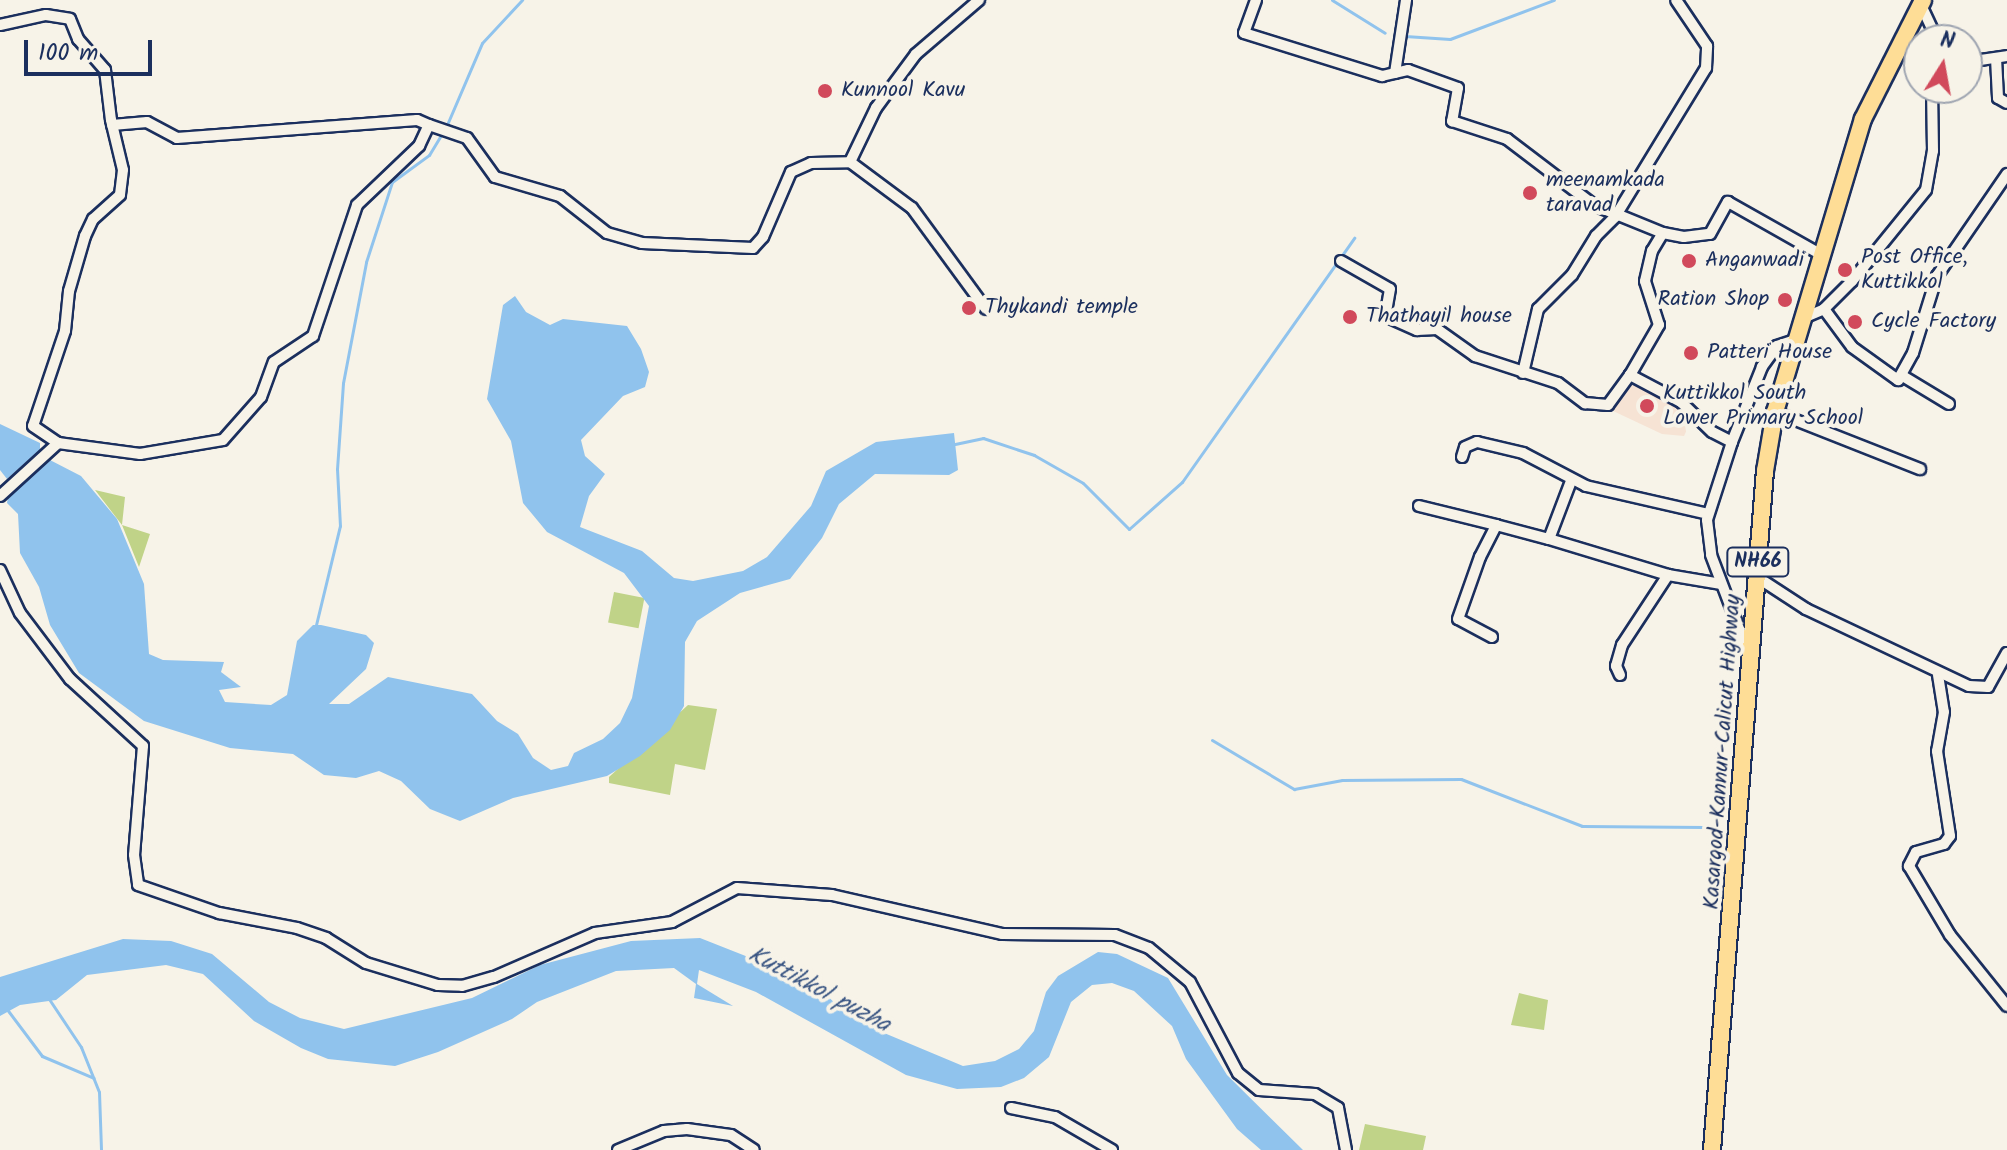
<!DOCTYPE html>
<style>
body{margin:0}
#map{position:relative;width:2007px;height:1150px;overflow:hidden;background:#f7f3e8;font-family:Kalam,sans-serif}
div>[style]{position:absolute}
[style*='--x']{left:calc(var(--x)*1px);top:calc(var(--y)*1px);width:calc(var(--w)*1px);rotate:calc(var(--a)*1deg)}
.built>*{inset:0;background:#f6e3d4}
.green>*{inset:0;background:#c0d388;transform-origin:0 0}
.water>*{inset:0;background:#90c3ed}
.stream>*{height:3px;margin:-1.5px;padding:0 1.5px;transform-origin:1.5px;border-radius:1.5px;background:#90c3ed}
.roads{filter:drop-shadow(2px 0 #1b2f5e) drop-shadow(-2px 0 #1b2f5e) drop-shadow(0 2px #1b2f5e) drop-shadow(0 -2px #1b2f5e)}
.minor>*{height:10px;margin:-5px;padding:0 5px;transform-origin:5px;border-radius:5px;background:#f7f3e8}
.trunk>*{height:16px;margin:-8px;padding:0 8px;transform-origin:8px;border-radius:8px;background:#fedd96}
.dots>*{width:22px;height:22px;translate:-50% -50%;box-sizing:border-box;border:4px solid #f7f3e8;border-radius:50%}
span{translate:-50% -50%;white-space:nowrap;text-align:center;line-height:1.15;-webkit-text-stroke:8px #f7f3e8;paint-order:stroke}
.shield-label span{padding:2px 6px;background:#f7f3e8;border:2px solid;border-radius:6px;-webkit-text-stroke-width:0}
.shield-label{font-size:20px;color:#1b2f5e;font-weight:700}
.poi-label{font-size:22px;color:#1b2f5e}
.left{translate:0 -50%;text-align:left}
.right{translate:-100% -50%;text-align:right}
.street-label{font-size:22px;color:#1b2f5e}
.water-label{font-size:24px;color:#385482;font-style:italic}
.north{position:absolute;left:1903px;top:24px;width:80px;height:80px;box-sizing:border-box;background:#f7f3e8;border:2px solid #9fa5b1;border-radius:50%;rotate:11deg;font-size:22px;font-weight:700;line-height:32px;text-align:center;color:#1b2f5e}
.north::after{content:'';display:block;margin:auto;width:28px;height:36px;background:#d1495b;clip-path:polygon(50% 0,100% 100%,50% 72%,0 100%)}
.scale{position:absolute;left:24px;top:40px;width:128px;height:36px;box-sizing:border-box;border:4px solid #1b2f5e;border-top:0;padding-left:10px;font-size:24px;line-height:28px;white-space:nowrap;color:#1b2f5e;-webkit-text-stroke:6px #f7f3e8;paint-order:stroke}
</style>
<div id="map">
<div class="built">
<i style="clip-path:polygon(1633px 383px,1687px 413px,1691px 421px,1684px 436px,1662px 434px,1611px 410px)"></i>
</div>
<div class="green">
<i style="clip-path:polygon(95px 490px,125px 497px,122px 525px,150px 534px,139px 567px,122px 525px)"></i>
<i style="left:614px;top:592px;width:31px;height:31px;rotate:11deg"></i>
<i style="clip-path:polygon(688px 705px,717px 709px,705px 770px,675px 764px,670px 795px,609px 783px,609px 777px)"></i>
<i style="clip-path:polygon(1519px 993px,1548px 1000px,1544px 1030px,1511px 1025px)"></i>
<i style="clip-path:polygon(1365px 1124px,1426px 1136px,1423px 1150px,1359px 1150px)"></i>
</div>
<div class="water">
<i style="clip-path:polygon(515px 296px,526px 312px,550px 325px,563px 319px,627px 326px,641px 349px,649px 372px,645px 387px,623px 396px,581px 440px,585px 456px,605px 474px,589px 496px,580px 527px,642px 551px,674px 578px,693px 581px,743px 571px,767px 557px,811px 506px,826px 471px,876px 442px,954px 433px,958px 470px,949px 475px,875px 474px,839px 504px,822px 538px,790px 579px,740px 593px,697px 621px,685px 642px,684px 706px,670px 730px,640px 756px,607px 776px,513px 798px,460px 821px,430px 809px,401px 781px,379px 771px,356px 778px,324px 775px,293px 754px,230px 748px,144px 721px,79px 673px,50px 625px,39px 587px,20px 553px,18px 514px,7px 503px,9px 491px,48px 459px,81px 476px,117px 519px,144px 584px,149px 654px,163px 660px,224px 662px,221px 672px,241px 687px,219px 690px,225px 702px,271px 705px,287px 695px,297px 641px,313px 625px,321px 625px,366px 635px,374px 643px,366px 669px,329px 704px,349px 704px,388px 677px,472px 694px,497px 721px,518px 734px,533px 758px,551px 770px,568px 766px,574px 753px,603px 739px,620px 723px,632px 698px,649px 606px,624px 573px,547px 532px,523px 503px,511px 441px,487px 399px,503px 305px)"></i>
<i style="clip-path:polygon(0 424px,40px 443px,40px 450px,7px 479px,0 470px)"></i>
<i style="clip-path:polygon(700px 938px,814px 983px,843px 1011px,877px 1030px,963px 1066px,995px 1061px,1019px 1049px,1034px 1031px,1046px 992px,1058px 976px,1098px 952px,1117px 954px,1168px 978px,1227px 1075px,1303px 1150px,1261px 1150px,1237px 1129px,1186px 1059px,1172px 1026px,1134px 991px,1112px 983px,1092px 985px,1071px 1002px,1049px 1057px,1024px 1078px,1001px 1087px,957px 1089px,906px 1075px,756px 992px,699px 970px,697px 984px,733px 1006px,694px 998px,696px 984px,674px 968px,616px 971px,537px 1002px,512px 1019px,438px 1052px,395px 1066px,328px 1059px,301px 1048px,254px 1021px,203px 974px,166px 965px,87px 975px,56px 1000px,20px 1005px,0 1016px,0 977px,123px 939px,171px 941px,212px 954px,269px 1002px,300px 1018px,344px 1029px,472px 998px,540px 965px,631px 941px)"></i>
</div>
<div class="stream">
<i style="--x:1332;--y:0;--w:62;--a:31.9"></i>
<i style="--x:1405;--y:36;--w:45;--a:3.8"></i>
<i style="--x:1450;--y:39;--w:111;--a:-20.6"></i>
<i style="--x:446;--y:127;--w:91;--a:-66.8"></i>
<i style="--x:482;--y:43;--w:59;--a:-47.1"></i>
<i style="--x:955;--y:444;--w:29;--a:-12"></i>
<i style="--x:983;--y:438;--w:54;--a:18.4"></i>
<i style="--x:1034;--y:455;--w:56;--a:29.7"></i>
<i style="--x:1083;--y:483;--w:65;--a:45"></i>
<i style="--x:1129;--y:529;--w:71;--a:-41.6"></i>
<i style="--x:1182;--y:482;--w:299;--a:-54.8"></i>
<i style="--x:315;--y:629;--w:106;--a:-76.4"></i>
<i style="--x:340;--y:526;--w:57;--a:-93"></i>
<i style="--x:337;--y:469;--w:86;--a:-86"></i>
<i style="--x:343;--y:383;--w:123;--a:-79.2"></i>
<i style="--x:366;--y:262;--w:84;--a:-72"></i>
<i style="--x:392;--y:182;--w:46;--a:-36.1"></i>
<i style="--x:429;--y:155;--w:26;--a:-59"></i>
<i style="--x:1212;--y:740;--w:96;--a:30.9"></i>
<i style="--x:1294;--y:789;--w:49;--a:-10.6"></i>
<i style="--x:1342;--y:780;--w:119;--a:-0.5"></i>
<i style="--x:1461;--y:779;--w:130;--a:21.2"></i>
<i style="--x:1582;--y:826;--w:122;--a:0.5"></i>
<i style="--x:49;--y:999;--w:58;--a:56.3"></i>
<i style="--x:81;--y:1047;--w:48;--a:68.2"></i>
<i style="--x:99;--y:1092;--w:58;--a:88"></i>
<i style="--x:6;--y:1008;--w:60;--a:53.1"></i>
<i style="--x:42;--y:1056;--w:56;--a:22.9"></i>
</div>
<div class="roads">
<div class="minor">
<i style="--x:1256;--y:0;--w:35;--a:110"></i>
<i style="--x:1244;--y:33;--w:145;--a:17.3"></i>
<i style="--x:1382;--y:76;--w:27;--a:-13"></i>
<i style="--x:1408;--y:70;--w:53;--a:19.8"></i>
<i style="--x:1458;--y:88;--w:34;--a:100"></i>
<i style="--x:1452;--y:121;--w:58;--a:18.1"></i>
<i style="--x:1507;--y:139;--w:109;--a:37.2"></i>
<i style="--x:1594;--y:205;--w:74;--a:22.1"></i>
<i style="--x:1921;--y:5;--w:38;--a:65"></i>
<i style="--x:0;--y:25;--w:47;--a:-12.3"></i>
<i style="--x:46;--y:15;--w:24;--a:9"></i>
<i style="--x:70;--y:19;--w:22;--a:68"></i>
<i style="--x:78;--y:39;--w:41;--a:48.9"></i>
<i style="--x:105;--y:70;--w:50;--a:83.2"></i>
<i style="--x:111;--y:120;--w:51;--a:76.5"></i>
<i style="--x:123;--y:170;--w:25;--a:97"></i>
<i style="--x:120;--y:195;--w:36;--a:138"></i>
<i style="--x:93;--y:219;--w:19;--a:115"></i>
<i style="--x:85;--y:236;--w:57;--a:106.2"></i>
<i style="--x:69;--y:291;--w:40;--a:95.7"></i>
<i style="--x:65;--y:331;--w:100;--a:108.6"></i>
<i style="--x:33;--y:426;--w:30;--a:34"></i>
<i style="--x:58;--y:443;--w:83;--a:7.6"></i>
<i style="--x:140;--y:454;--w:84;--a:-9.6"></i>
<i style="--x:223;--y:440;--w:57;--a:-48.5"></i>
<i style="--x:261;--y:397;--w:37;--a:-70"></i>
<i style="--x:274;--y:362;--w:47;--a:-33.7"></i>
<i style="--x:313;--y:336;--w:138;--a:-71.4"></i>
<i style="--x:357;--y:205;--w:86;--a:-43.6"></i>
<i style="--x:419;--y:146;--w:23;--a:-65"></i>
<i style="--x:429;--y:125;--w:13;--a:-157"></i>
<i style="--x:417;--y:120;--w:241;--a:175.7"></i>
<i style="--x:177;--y:138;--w:34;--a:-152"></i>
<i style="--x:147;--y:122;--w:35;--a:175"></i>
<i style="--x:1996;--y:58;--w:40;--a:87.1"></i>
<i style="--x:1998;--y:98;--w:10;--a:29"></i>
<i style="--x:1967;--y:62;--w:40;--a:-8.5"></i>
<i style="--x:1395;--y:73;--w:74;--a:-81.4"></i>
<i style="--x:429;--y:125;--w:40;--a:18.9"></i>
<i style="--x:467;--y:138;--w:48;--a:54.3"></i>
<i style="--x:495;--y:177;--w:68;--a:16.3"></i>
<i style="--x:560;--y:196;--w:60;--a:38.2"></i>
<i style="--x:607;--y:233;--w:36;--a:16"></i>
<i style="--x:642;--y:243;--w:111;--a:2.6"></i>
<i style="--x:753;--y:248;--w:15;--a:-48"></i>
<i style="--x:763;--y:237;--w:71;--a:-66.7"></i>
<i style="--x:791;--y:172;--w:22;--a:-24"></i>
<i style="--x:811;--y:163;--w:39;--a:-1"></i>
<i style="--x:850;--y:162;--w:60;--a:-64.3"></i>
<i style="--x:876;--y:108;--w:67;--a:-53.5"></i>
<i style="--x:916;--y:54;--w:83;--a:-40.6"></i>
<i style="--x:850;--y:162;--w:77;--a:36.6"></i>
<i style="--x:912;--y:208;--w:125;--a:53.8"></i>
<i style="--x:1341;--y:261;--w:56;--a:29.7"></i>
<i style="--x:1390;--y:289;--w:27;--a:100"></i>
<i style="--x:1385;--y:316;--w:35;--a:24"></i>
<i style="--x:1417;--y:330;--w:20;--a:-3"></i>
<i style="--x:1437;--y:329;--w:47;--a:35.4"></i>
<i style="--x:1475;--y:356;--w:87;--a:18"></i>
<i style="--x:1558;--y:383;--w:34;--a:37"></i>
<i style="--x:1585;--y:403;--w:23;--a:5"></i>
<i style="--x:1608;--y:405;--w:37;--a:-54"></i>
<i style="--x:1824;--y:309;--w:47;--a:53.6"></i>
<i style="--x:1852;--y:347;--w:57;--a:35.7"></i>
<i style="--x:1898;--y:380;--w:31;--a:-61"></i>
<i style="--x:1913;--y:353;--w:81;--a:-72.7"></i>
<i style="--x:1937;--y:276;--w:124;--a:-55.5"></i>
<i style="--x:1801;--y:319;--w:25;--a:-23"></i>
<i style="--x:1824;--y:309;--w:40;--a:-45"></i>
<i style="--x:1852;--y:281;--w:117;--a:-50.9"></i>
<i style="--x:1926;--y:190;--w:40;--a:-80"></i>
<i style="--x:1933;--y:151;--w:63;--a:-90.9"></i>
<i style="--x:1792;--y:341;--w:16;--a:162"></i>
<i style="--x:1777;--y:346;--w:26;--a:126"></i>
<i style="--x:1762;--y:367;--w:81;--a:111.8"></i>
<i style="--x:1732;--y:442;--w:22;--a:-153"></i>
<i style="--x:1712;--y:432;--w:43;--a:-135.9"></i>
<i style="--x:1681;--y:402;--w:58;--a:-152.1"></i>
<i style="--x:1630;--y:375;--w:58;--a:-59.9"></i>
<i style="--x:1659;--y:325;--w:46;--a:-107.7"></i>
<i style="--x:1645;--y:281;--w:31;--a:-77"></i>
<i style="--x:1652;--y:251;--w:21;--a:-59"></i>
<i style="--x:1663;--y:233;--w:21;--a:11"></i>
<i style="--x:1684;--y:237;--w:26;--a:-7"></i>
<i style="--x:1710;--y:234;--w:37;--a:-61"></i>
<i style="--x:1728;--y:202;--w:106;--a:29.5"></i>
<i style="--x:1523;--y:373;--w:66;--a:-76.8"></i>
<i style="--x:1538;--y:309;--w:48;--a:-45"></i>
<i style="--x:1572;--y:275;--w:46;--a:-58.4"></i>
<i style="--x:1596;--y:236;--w:27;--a:-45"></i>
<i style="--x:1615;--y:217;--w:175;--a:-58.6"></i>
<i style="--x:1706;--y:68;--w:22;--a:-87"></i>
<i style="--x:1707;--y:46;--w:55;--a:-124"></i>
<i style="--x:1901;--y:375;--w:56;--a:31.1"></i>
<i style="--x:1775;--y:412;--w:156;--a:21.5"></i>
<i style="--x:1732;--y:442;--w:82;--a:107.8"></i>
<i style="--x:1707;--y:520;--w:35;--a:83"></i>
<i style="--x:1711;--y:555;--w:107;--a:69.2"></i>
<i style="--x:1462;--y:457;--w:10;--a:-73"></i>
<i style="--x:1465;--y:447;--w:13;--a:-23"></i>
<i style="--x:1477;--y:442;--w:47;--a:13.4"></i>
<i style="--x:1523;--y:453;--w:71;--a:27.6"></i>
<i style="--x:1586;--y:486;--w:125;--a:12.9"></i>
<i style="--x:0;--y:496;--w:79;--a:-42.4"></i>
<i style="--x:1419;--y:506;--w:79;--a:13.9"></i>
<i style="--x:1549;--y:539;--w:124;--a:16.8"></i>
<i style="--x:0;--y:570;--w:47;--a:65.1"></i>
<i style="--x:20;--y:613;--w:83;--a:52.9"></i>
<i style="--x:70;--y:679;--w:99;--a:42.5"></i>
<i style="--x:143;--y:746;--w:109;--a:94.7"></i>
<i style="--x:134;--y:855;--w:30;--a:82"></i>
<i style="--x:138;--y:885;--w:86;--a:19.1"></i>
<i style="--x:219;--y:913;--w:79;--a:10.9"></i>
<i style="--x:297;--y:928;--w:31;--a:19"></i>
<i style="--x:326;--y:938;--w:47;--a:32"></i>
<i style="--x:366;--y:963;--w:75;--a:17"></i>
<i style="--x:438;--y:985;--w:24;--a:2"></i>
<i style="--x:462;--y:986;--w:33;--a:-16"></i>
<i style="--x:494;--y:977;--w:110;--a:-23.5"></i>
<i style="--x:595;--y:933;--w:78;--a:-8.1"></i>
<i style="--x:672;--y:922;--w:73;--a:-27.6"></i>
<i style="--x:737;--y:888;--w:95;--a:4.2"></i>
<i style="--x:832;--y:895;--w:174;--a:12.9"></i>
<i style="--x:1002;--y:934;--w:113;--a:0.5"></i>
<i style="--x:1115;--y:935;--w:36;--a:21"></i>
<i style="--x:1149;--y:948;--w:53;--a:39.7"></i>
<i style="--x:1190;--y:982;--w:103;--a:62.2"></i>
<i style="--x:1238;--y:1073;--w:27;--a:39"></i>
<i style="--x:1259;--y:1090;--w:56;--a:4.1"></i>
<i style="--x:1315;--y:1094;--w:27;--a:31"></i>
<i style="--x:1338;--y:1108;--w:43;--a:79.2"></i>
<i style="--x:1757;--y:577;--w:59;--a:33.1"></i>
<i style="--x:1806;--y:609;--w:180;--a:25.3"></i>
<i style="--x:1969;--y:686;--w:19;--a:3"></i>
<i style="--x:1988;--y:687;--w:39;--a:-61"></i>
<i style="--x:1492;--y:637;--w:38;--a:-152"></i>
<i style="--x:1458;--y:619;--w:66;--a:-70.5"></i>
<i style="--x:1480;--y:557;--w:36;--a:-63"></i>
<i style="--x:1496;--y:525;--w:55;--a:14.8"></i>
<i style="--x:1549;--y:539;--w:62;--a:-69.2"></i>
<i style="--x:1620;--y:675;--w:10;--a:-114"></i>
<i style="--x:1616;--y:666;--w:22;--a:-74"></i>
<i style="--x:1622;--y:645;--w:84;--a:-56.7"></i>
<i style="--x:1668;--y:575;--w:54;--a:9.6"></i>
<i style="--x:1938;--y:675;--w:37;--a:81"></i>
<i style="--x:1944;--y:712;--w:40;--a:100"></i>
<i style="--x:1937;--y:751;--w:86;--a:81.3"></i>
<i style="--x:1950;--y:836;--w:10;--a:127"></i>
<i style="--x:1944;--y:844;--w:29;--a:164"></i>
<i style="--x:1916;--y:852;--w:16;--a:117"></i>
<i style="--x:1909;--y:866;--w:80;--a:59.3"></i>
<i style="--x:1950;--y:935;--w:91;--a:51.2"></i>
<i style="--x:1011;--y:1108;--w:45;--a:11.6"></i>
<i style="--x:1055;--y:1117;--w:66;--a:30.1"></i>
<i style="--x:618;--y:1150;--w:50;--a:-22.4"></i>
<i style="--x:664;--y:1131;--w:23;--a:-5"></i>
<i style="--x:687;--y:1129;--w:44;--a:7.8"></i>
<i style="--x:731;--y:1135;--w:27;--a:33"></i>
</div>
<div class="trunk">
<i style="--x:1712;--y:1150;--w:681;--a:-85.54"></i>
<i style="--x:1765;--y:471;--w:60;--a:-80.4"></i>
<i style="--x:1775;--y:412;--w:306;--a:-73.3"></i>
<i style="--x:1863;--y:119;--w:133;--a:-63.2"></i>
</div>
</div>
<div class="dots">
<i style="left:825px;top:91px;background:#d1495b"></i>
<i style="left:1530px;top:193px;background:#d1495b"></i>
<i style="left:1689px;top:261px;background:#d1495b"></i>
<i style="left:1845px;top:270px;background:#d1495b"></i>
<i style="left:1785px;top:300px;background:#d1495b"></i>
<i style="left:969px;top:308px;background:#d1495b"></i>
<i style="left:1350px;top:317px;background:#d1495b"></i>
<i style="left:1855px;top:322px;background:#d1495b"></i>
<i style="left:1691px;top:353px;background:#d1495b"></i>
<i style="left:1647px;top:406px;background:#d1495b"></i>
</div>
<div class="shield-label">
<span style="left:1758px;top:562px">NH66</span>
</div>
<div class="poi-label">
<span class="left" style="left:841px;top:91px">Kunnool Kavu</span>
<span class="left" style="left:1546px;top:193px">meenamkada<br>taravad</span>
<span class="left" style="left:1861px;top:270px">Post Office,<br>Kuttikkol</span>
<span class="left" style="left:1705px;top:261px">Anganwadi</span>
<span class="right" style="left:1769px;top:300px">Ration Shop</span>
<span class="left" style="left:985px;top:308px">Thykandi temple</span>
<span class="left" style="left:1366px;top:317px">Thathayil house</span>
<span class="left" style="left:1871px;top:322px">Cycle Factory</span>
<span class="left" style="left:1707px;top:353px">Patteri House</span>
<span class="left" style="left:1663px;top:406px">Kuttikkol South<br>Lower Primary School</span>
</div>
<div class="street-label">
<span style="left:1723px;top:752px;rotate:-86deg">Kasargod-Kannur-Calicut Highway</span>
</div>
<div class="water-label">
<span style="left:819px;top:990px;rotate:28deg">Kuttikkol puzha</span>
</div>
<div class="north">N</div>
<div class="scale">100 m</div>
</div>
